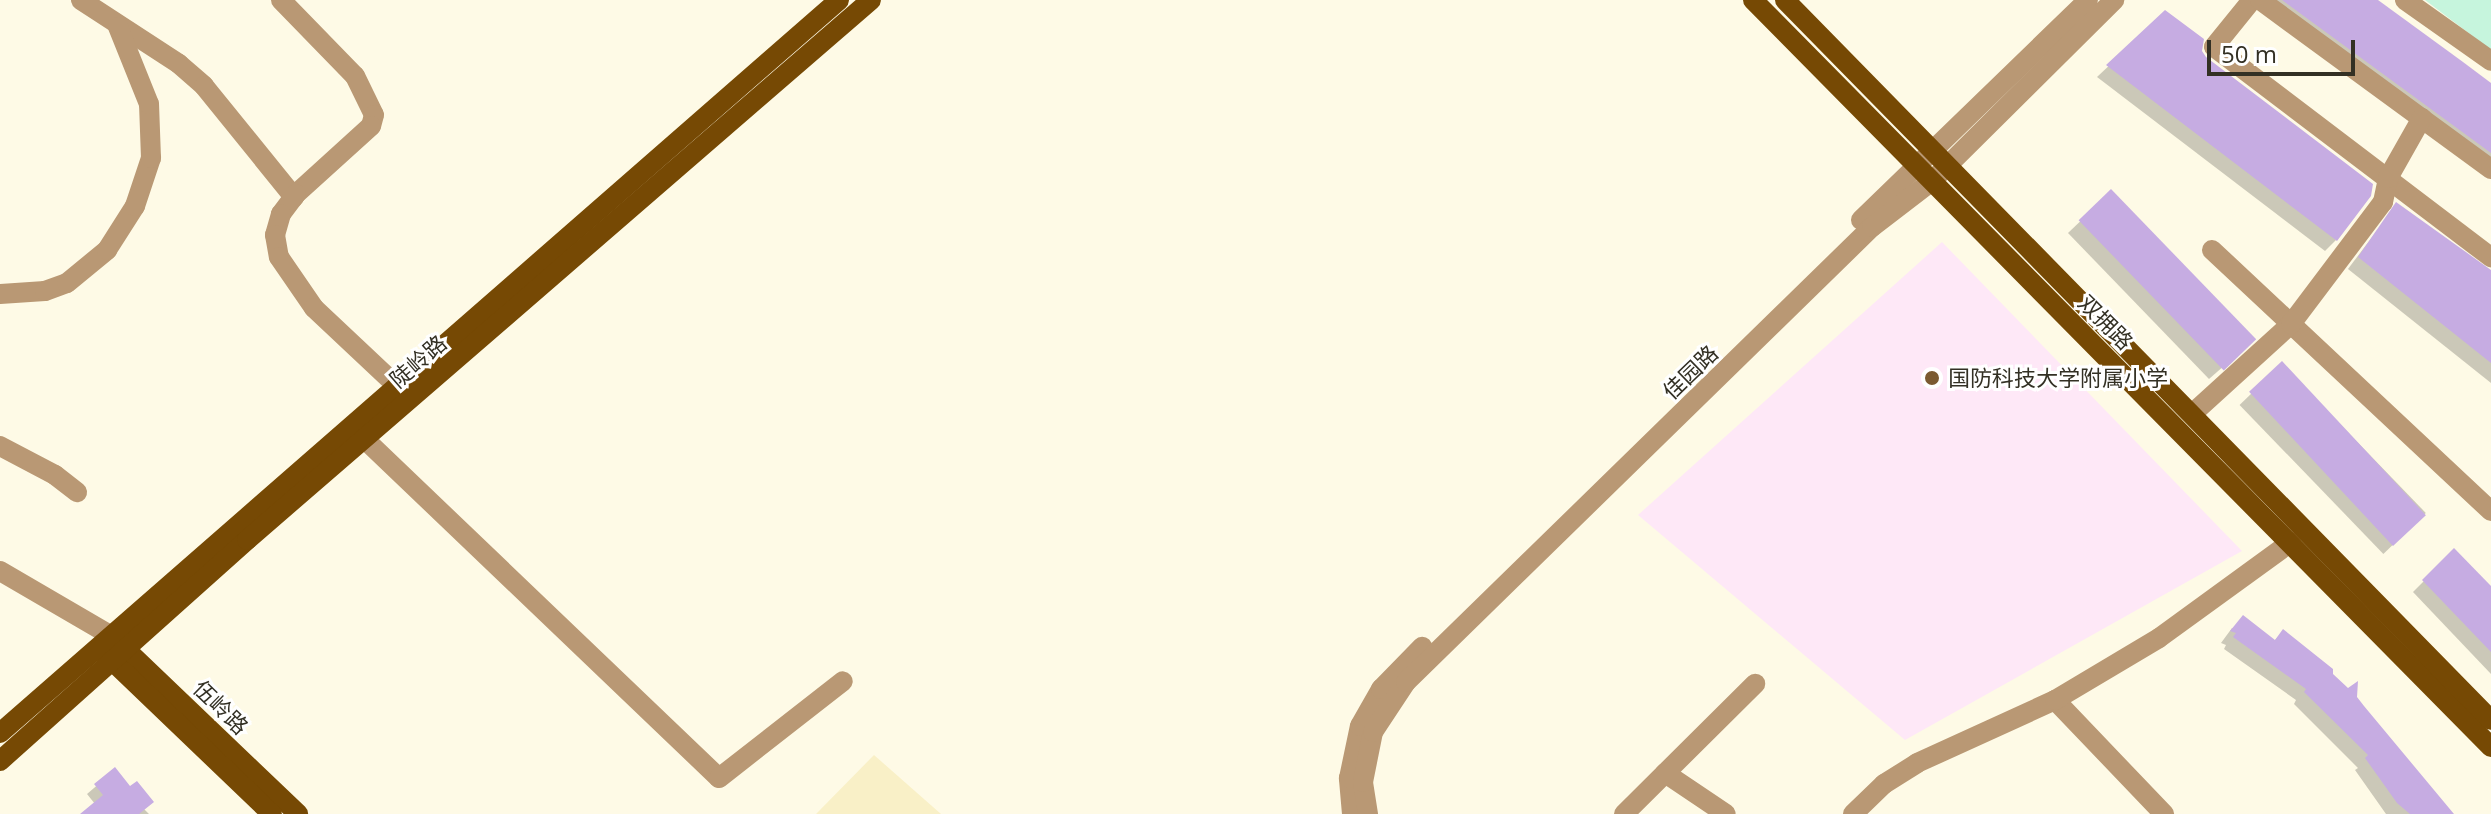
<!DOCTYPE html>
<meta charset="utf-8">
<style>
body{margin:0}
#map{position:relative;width:2491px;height:814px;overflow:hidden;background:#fefae6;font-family:"Open Sans","Noto Sans SC",sans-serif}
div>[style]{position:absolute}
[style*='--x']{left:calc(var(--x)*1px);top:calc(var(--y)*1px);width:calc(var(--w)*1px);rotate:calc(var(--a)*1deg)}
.built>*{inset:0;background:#f9f0c7}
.education>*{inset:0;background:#fee8f7}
.green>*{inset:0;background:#c6f5dd}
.shadow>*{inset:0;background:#0003;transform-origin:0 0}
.building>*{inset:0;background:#c6ace2;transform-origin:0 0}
.minor>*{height:20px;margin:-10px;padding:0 10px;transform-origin:10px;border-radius:10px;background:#b99874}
.major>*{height:20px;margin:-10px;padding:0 10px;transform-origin:10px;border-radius:10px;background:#764904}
.dots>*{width:22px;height:22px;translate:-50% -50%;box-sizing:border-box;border:4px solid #fff;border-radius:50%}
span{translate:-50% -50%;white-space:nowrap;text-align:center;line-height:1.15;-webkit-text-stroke:6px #fff;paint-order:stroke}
.street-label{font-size:22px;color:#333024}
.poi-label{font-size:22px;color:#333024}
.left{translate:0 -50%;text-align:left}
.scale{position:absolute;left:2207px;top:40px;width:148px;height:36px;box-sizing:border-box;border:4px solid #333024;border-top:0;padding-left:10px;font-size:24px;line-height:28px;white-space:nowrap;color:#333024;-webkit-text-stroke:6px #fff;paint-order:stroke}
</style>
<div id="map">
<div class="built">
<i style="clip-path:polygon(874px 755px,941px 814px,816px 814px)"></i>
</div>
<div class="education">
<i style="clip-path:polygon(1942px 242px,2242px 551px,1905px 740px,1638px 515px)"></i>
</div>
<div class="green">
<i style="clip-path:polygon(2425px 0,2491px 0,2491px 50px)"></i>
</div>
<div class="shadow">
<i style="clip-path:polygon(2256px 0,2373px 0,2491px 86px,2491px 176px)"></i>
<i style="clip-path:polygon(2165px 13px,2336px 240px,2325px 251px,2097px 77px)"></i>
<i style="clip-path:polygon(2111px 192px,2241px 351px,2209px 379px,2068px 233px)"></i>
<i style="clip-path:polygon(2397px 204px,2491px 272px,2491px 383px,2348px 269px)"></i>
<i style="left:2282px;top:364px;width:207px;height:59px;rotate:46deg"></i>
<i style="clip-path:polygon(2454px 551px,2491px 589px,2491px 674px,2413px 592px)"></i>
<i style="clip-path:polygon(2232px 628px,2274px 641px,2284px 631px,2355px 697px,2450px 814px,2386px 814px,2355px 770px,2358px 768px,2294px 704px,2296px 700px,2224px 649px,2226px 645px,2221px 643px)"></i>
<i style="clip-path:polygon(115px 770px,144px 809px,149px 814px,83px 814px,95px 804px,87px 794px)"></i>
</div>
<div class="building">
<i style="clip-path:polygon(2282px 0,2378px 0,2463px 62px,2491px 83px,2491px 153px)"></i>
<i style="clip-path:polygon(2165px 10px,2204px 39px,2202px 51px,2206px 57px,2373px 184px,2371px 196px,2337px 241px,2106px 65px)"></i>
<i style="left:2111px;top:189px;width:209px;height:45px;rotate:46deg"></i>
<i style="clip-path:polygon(2396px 202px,2491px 270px,2491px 363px,2358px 257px)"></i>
<i style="left:2282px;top:361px;width:211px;height:45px;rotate:47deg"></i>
<i style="clip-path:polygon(2454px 548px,2491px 586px,2491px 652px,2422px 580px)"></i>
<i style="clip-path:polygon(2243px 615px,2275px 640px,2283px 629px,2333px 669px,2333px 674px,2348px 688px,2358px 681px,2357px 697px,2364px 706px,2454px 814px,2410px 814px,2397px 803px,2365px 758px,2368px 755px,2304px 692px,2306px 689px,2233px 637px,2236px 633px,2230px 631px)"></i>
<i style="clip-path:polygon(115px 767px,130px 786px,137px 781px,154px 802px,139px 814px,80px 814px,103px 795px,94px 784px)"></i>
</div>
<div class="minor">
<i style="--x:81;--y:0;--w:117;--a:33.1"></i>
<i style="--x:179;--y:64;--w:33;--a:41"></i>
<i style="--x:204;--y:86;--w:143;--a:51"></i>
<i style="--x:281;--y:0;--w:106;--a:45.8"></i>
<i style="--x:355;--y:76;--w:43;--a:64"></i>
<i style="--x:374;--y:115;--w:11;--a:105"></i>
<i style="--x:371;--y:126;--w:101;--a:137.8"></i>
<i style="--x:296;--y:194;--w:25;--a:127"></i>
<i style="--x:281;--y:214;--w:22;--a:106"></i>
<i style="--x:275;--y:235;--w:22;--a:80"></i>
<i style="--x:279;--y:257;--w:62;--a:55.5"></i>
<i style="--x:314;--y:308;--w:112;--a:43.2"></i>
<i style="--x:2252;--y:0;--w:60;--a:129"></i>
<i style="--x:2214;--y:47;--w:348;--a:37.2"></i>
<i style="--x:2260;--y:0;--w:286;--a:36.2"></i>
<i style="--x:2405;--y:0;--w:105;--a:35.3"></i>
<i style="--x:1861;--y:220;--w:316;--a:-44.1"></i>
<i style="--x:2212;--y:250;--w:382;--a:43.1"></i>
<i style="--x:0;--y:294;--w:45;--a:-3.8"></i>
<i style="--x:45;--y:291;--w:23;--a:-20"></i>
<i style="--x:67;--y:283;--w:52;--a:-39.5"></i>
<i style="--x:107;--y:250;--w:52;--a:-57.5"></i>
<i style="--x:135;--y:206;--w:51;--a:-71.6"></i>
<i style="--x:151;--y:158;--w:54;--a:-92.1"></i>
<i style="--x:149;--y:104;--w:83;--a:-111.9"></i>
<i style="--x:2192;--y:414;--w:134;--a:-42.3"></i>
<i style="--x:2291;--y:324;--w:153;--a:-53"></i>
<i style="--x:2383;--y:202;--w:25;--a:-78"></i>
<i style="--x:2388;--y:178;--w:69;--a:-60.5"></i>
<i style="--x:353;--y:428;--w:506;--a:43.72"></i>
<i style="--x:719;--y:778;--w:157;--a:-38"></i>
<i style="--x:0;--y:446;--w:62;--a:27.8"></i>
<i style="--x:55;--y:475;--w:28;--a:38"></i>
<i style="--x:0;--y:571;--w:127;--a:30.2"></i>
<i style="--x:2055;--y:700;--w:158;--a:46.3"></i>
<i style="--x:1665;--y:773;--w:73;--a:33.9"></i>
<i style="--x:1352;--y:814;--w:36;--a:-95"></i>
<i style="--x:1349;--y:778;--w:53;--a:-78.1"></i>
<i style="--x:1360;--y:726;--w:43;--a:-60.4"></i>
<i style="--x:1381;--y:689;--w:59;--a:-45.7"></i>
<i style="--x:1368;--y:814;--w:32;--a:-99"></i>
<i style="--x:1363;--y:782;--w:51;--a:-78.7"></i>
<i style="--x:1373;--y:732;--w:60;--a:-56.6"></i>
<i style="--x:1406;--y:682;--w:651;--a:-44.32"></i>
<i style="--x:1872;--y:227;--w:76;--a:-37.5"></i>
<i style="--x:1932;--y:181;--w:257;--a:-44.8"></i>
<i style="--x:1624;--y:814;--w:185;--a:-44.8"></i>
<i style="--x:1853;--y:814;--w:43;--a:-44.1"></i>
<i style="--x:1884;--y:784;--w:39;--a:-32"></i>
<i style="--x:1917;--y:763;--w:152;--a:-24.5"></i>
<i style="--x:2055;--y:700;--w:121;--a:-30.8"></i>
<i style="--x:2159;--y:638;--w:163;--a:-36"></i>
</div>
<div class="major">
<i style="--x:1753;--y:0;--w:1050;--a:45.35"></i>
<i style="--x:1785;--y:0;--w:1008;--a:45.56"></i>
<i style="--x:116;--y:640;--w:252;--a:43.7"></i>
<i style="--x:103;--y:652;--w:234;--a:43.8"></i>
<i style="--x:0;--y:733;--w:1114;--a:-41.14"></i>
<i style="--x:0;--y:761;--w:331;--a:-41.8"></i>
<i style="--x:247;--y:540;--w:825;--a:-40.87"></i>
</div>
<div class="dots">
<i style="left:1932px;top:378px;background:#7b5a31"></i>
</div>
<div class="street-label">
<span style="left:2106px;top:322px;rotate:45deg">双拥路</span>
<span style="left:418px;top:361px;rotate:-41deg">陡岭路</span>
<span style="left:1690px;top:372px;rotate:-44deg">佳园路</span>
<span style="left:221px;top:707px;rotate:44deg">伍岭路</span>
</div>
<div class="poi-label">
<span class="left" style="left:1948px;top:378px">国防科技大学附属小学</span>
</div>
<div class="scale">50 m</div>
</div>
